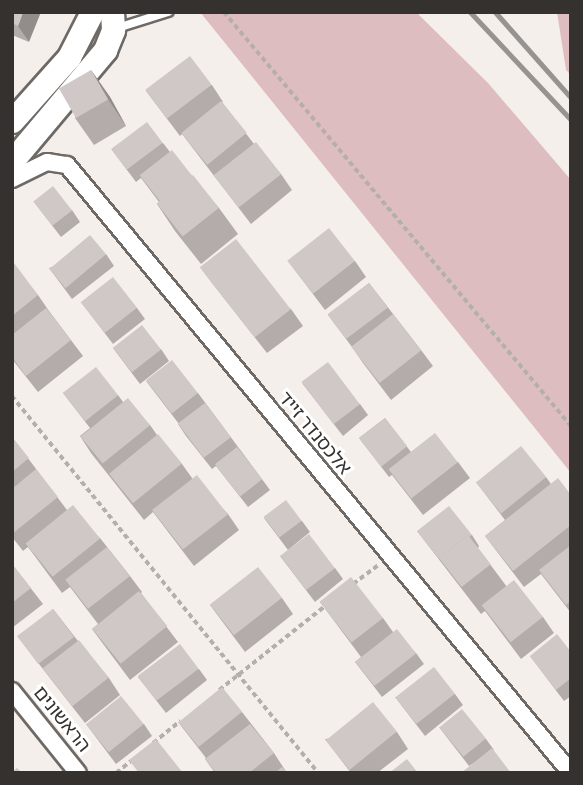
<!DOCTYPE html>
<meta charset="utf-8">
<style>
body{margin:0}
#map{position:relative;width:583px;height:785px;overflow:hidden;background:#f5efeb;font-family:"Crimson Pro","Noto Sans Hebrew",serif}
div>[style]{position:absolute}
[style*='--x']{left:calc(var(--x)*1px);top:calc(var(--y)*1px);width:calc(var(--w)*1px);rotate:calc(var(--a)*1deg)}
.green>*{inset:0;background:#debdc0}
.path>*{height:3.5px;margin-top:-1.75px;transform-origin:0;background:repeating-linear-gradient(90deg,#b4afac 0 5px,transparent 0 8.5px)}
.roads{filter:drop-shadow(2px 0 #6e6965) drop-shadow(-2px 0 #6e6965) drop-shadow(0 2px #6e6965) drop-shadow(0 -2px #6e6965)}
.lane>*{height:8px;margin:-4px;padding:0 4px;transform-origin:4px;border-radius:4px;background:#fff}
.street>*{height:16px;margin:-8px;padding:0 8px;transform-origin:8px;border-radius:8px;background:#fff}
.secondary>*{height:23px;margin:-11.5px;padding:0 11.5px;transform-origin:11.5px;border-radius:11.5px;background:#fff}
.rail>*{height:5px;margin:-2.5px;padding:0 2.5px;transform-origin:2.5px;border-radius:2.5px;background:#979390}
.wall>*{inset:0;background:#b3acaa}
.shaded-wall>*{inset:0;background:#928c8b}
.building>*{inset:0;background:#d0c8c6;transform-origin:0 0}
span{translate:-50% -50%;white-space:nowrap;text-align:center;line-height:1.15;-webkit-text-stroke:6px #fff;paint-order:stroke}
.street-label{font-size:19px;color:#34312f}
.frame{position:absolute;inset:0;border:14px solid #34312f;pointer-events:none}
</style>
<div id="map">
<div class="green">
<i style="clip-path:polygon(200px 12px,416px 12px,488px 83px,571px 180px,571px 473px)"></i>
<i style="clip-path:polygon(557px 12px,571px 12px,571px 75px,566px 70px)"></i>
</div>
<div class="path">
<i style="--x:224;--y:12;--w:540;--a:50.03"></i>
<i style="--x:12;--y:396;--w:486;--a:50.9"></i>
<i style="--x:353;--y:584;--w:31;--a:-37"></i>
<i style="--x:219;--y:690;--w:135;--a:-38.4"></i>
<i style="--x:153;--y:743;--w:35;--a:-39"></i>
<i style="--x:116;--y:773;--w:19;--a:-39"></i>
</div>
<div class="roads">
<div class="lane">
<i style="--x:114;--y:29;--w:57;--a:-17.5"></i>
</div>
<div class="street">
<i style="--x:12;--y:179;--w:39;--a:-26"></i>
<i style="--x:47;--y:162;--w:20;--a:9"></i>
<i style="--x:67;--y:165;--w:790;--a:50.34"></i>
<i style="--x:12;--y:691;--w:105;--a:51.2"></i>
</div>
<div class="secondary">
<i style="--x:12;--y:121;--w:86;--a:-48.3"></i>
<i style="--x:69;--y:57;--w:51;--a:-62.9"></i>
<i style="--x:12;--y:161;--w:145;--a:-50"></i>
<i style="--x:105;--y:50;--w:22;--a:-68"></i>
<i style="--x:113;--y:30;--w:18;--a:-93"></i>
</div>
</div>
<div class="rail">
<i style="--x:470;--y:12;--w:148;--a:46.9"></i>
<i style="--x:495;--y:12;--w:115;--a:48.5"></i>
</div>
<div class="wall">
<i style="clip-path:polygon(12px 12px,29px 42px,12px 35px)"></i>
<i style="clip-path:polygon(91px 70px,110px 97px,126px 126px,94px 145px,75px 118px)"></i>
<i style="clip-path:polygon(212px 85px,223px 102px,222px 102px,254px 144px,281px 174px,292px 190px,251px 224px,182px 134px,180px 136px,146px 91px)"></i>
<i style="clip-path:polygon(163px 143px,170px 152px,192px 176px,219px 208px,238px 234px,201px 264px,175px 231px,157px 204px,159px 202px,141px 178px,136px 182px,112px 150px)"></i>
<i style="clip-path:polygon(34px 202px,72px 210px,80px 222px,61px 237px)"></i>
<i style="clip-path:polygon(106px 254px,114px 266px,72px 299px,49px 268px)"></i>
<i style="clip-path:polygon(288px 261px,355px 261px,366px 277px,325px 310px)"></i>
<i style="clip-path:polygon(12px 265px,38px 295px,49px 311px,83px 356px,38px 392px,12px 359px)"></i>
<i style="clip-path:polygon(200px 267px,291px 309px,303px 326px,267px 353px,212px 283px)"></i>
<i style="clip-path:polygon(369px 283px,421px 350px,433px 366px,391px 400px,363px 363px,352px 347px,328px 315px)"></i>
<i style="clip-path:polygon(81px 302px,137px 308px,145px 319px,113px 344px)"></i>
<i style="clip-path:polygon(113px 348px,161px 349px,169px 361px,140px 384px)"></i>
<i style="clip-path:polygon(146px 381px,198px 393px,270px 490px,248px 507px,216px 466px,212px 469px,186px 436px,178px 424px,179px 424px)"></i>
<i style="clip-path:polygon(302px 383px,360px 404px,368px 415px,343px 436px)"></i>
<i style="clip-path:polygon(63px 393px,118px 395px,123px 402px,150px 425px,157px 435px,182px 464px,192px 478px,228px 514px,239px 530px,194px 566px,153px 512px,144px 520px,91px 453px,80px 436px,90px 428px)"></i>
<i style="clip-path:polygon(385px 418px,411px 452px,458px 462px,470px 478px,423px 515px,392px 475px,389px 477px,359px 438px)"></i>
<i style="clip-path:polygon(12px 437px,67px 510px,100px 538px,130px 576px,142px 592px,141px 593px,178px 642px,130px 680px,92px 629px,98px 624px,70px 587px,62px 593px,28px 547px,23px 551px,12px 537px)"></i>
<i style="clip-path:polygon(546px 477px,551px 484px,571px 495px,571px 613px,541px 574px,524px 587px,485px 536px,505px 520px,476px 482px)"></i>
<i style="clip-path:polygon(264px 518px,302px 521px,310px 532px,288px 550px)"></i>
<i style="clip-path:polygon(417px 531px,472px 535px,479px 546px,478px 548px,507px 587px,543px 617px,554px 633px,521px 659px,485px 611px,481px 614px)"></i>
<i style="clip-path:polygon(280px 556px,335px 568px,343px 579px,315px 602px)"></i>
<i style="clip-path:polygon(12px 564px,43px 604px,12px 628px)"></i>
<i style="clip-path:polygon(282px 598px,293px 614px,245px 652px,210px 605px)"></i>
<i style="clip-path:polygon(320px 602px,383px 618px,393px 632px,416px 653px,424px 664px,382px 697px,355px 662px,361px 657px)"></i>
<i style="clip-path:polygon(53px 609px,78px 641px,109px 678px,120px 695px,85px 723px,18px 637px)"></i>
<i style="clip-path:polygon(571px 652px,571px 696px,564px 701px,530px 656px)"></i>
<i style="clip-path:polygon(199px 669px,207px 680px,166px 713px,138px 677px)"></i>
<i style="clip-path:polygon(455px 694px,463px 705px,425px 736px,395px 697px)"></i>
<i style="clip-path:polygon(242px 712px,274px 753px,287px 773px,215px 773px,205px 759px,206px 758px,178px 722px)"></i>
<i style="clip-path:polygon(86px 724px,144px 724px,152px 736px,116px 764px)"></i>
<i style="clip-path:polygon(439px 727px,486px 739px,494px 750px,469px 766px)"></i>
<i style="clip-path:polygon(397px 732px,408px 749px,377px 773px,351px 773px,325px 739px)"></i>
</div>
<div class="shaded-wall">
<i style="clip-path:polygon(23px 12px,41px 12px,29px 42px,18px 26px)"></i>
<i style="clip-path:polygon(91px 70px,110px 97px,126px 126px,108px 99px)"></i>
</div>
<div class="building">
<i style="clip-path:polygon(12px 12px,23px 12px,18px 26px,12px 23px)"></i>
<i style="left:190px;top:56px;width:36px;height:56px;rotate:53deg"></i>
<i style="left:91px;top:70px;width:34px;height:37px;rotate:60deg"></i>
<i style="left:221px;top:101px;width:41px;height:51px;rotate:51deg"></i>
<i style="left:147px;top:122px;width:26px;height:45px;rotate:53deg"></i>
<i style="left:256px;top:142px;width:41px;height:54px;rotate:52deg"></i>
<i style="left:172px;top:150px;width:33px;height:41px;rotate:52deg"></i>
<i style="left:193px;top:175px;width:42px;height:46px;rotate:52deg"></i>
<i style="left:53px;top:186px;width:31px;height:25px;rotate:52deg"></i>
<i style="left:329px;top:228px;width:42px;height:53px;rotate:52deg"></i>
<i style="left:90px;top:235px;width:25px;height:53px;rotate:50deg"></i>
<i style="left:236px;top:239px;width:89px;height:46px;rotate:52deg"></i>
<i style="clip-path:polygon(14px 263px,38px 295px,12px 316px,12px 265px)"></i>
<i style="left:113px;top:277px;width:39px;height:41px;rotate:52deg"></i>
<i style="left:369px;top:283px;width:31px;height:52px;rotate:53deg"></i>
<i style="clip-path:polygon(46px 308px,71px 340px,26px 376px,12px 357px,12px 335px)"></i>
<i style="left:393px;top:314px;width:46px;height:53px;rotate:52deg"></i>
<i style="left:142px;top:325px;width:31px;height:37px;rotate:52deg"></i>
<i style="left:172px;top:360px;width:42px;height:33px;rotate:52deg"></i>
<i style="left:328px;top:362px;width:53px;height:33px;rotate:53deg"></i>
<i style="left:96px;top:367px;width:36px;height:42px;rotate:52deg"></i>
<i style="left:128px;top:398px;width:35px;height:61px;rotate:51deg"></i>
<i style="left:205px;top:403px;width:43px;height:34px;rotate:53deg"></i>
<i style="left:385px;top:418px;width:36px;height:33px;rotate:52deg"></i>
<i style="left:435px;top:433px;width:37px;height:59px;rotate:52deg"></i>
<i style="left:158px;top:434px;width:38px;height:63px;rotate:51deg"></i>
<i style="clip-path:polygon(12px 437px,29px 458px,12px 472px)"></i>
<i style="left:521px;top:446px;width:40px;height:58px;rotate:51deg"></i>
<i style="left:237px;top:447px;width:41px;height:28px;rotate:52deg"></i>
<i style="clip-path:polygon(36px 469px,58px 497px,12px 534px,12px 489px)"></i>
<i style="left:197px;top:475px;width:50px;height:57px;rotate:52deg"></i>
<i style="clip-path:polygon(558px 478px,571px 495px,571px 525px,513px 571px,485px 536px)"></i>
<i style="left:286px;top:500px;width:26px;height:28px;rotate:53deg"></i>
<i style="left:73px;top:505px;width:43px;height:61px;rotate:51deg"></i>
<i style="clip-path:polygon(449px 506px,472px 535px,469px 537px,468px 535px,439px 558px,440px 560px,417px 531px)"></i>
<i style="left:309px;top:534px;width:43px;height:36px;rotate:53deg"></i>
<i style="left:468px;top:535px;width:37px;height:37px;rotate:52deg"></i>
<i style="clip-path:polygon(571px 545px,571px 601px,566px 605px,539px 570px)"></i>
<i style="left:107px;top:547px;width:37px;height:53px;rotate:52deg"></i>
<i style="clip-path:polygon(12px 564px,31px 588px,12px 603px)"></i>
<i style="left:258px;top:567px;width:39px;height:61px;rotate:52deg"></i>
<i style="left:351px;top:577px;width:52px;height:40px;rotate:52deg"></i>
<i style="left:514px;top:580px;width:47px;height:41px;rotate:52deg"></i>
<i style="left:139px;top:591px;width:45px;height:60px;rotate:51deg"></i>
<i style="left:53px;top:609px;width:35px;height:45px;rotate:53deg"></i>
<i style="left:397px;top:629px;width:31px;height:53px;rotate:52deg"></i>
<i style="clip-path:polygon(557px 634px,571px 652px,571px 678px,556px 690px,530px 656px)"></i>
<i style="left:79px;top:640px;width:48px;height:46px;rotate:52deg"></i>
<i style="left:180px;top:644px;width:31px;height:53px;rotate:53deg"></i>
<i style="left:434px;top:667px;width:34px;height:49px;rotate:52deg"></i>
<i style="left:222px;top:687px;width:32px;height:56px;rotate:51deg"></i>
<i style="left:121px;top:696px;width:36px;height:45px;rotate:51deg"></i>
<i style="left:373px;top:702px;width:38px;height:61px;rotate:51deg"></i>
<i style="left:462px;top:709px;width:38px;height:29px;rotate:51deg"></i>
<i style="clip-path:polygon(250px 724px,274px 753px,249px 773px,216px 773px,205px 759px)"></i>
<i style="clip-path:polygon(156px 739px,183px 773px,139px 773px,129px 760px)"></i>
<i style="clip-path:polygon(492px 748px,511px 773px,461px 773px)"></i>
<i style="clip-path:polygon(407px 759px,418px 773px,389px 773px)"></i>
<i style="clip-path:polygon(282px 767px,287px 773px,275px 773px)"></i>
<i style="clip-path:polygon(17px 768px,22px 773px,12px 773px,12px 772px)"></i>
</div>
<div class="street-label">
<span style="left:315px;top:433px;rotate:50deg">אלכסנדר זייד</span>
<span style="left:62px;top:719px;rotate:51deg">הראשונים</span>
</div>
<div class="frame"></div>
</div>
